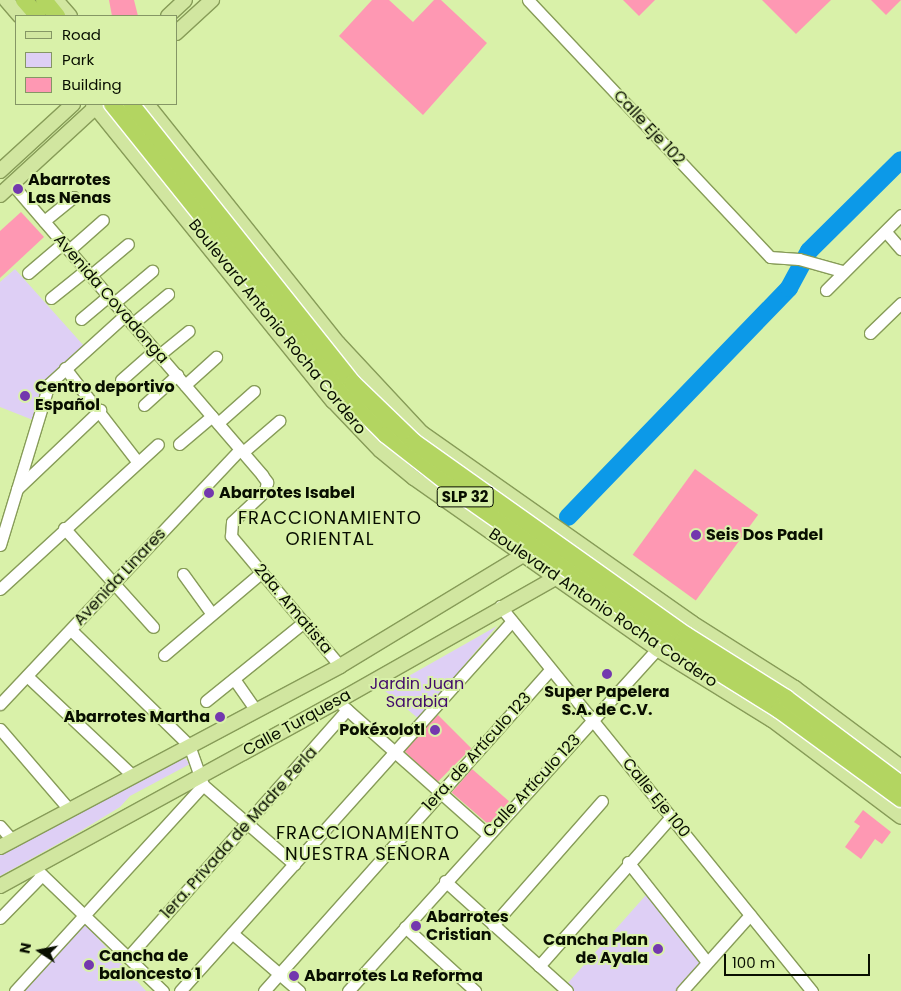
<!DOCTYPE html>
<meta charset="utf-8">
<style>
body{margin:0}
#map{position:relative;width:901px;height:991px;overflow:hidden;background:#d9f1a9;font-family:Poppins,sans-serif}
div>[style]{position:absolute}
[style*='--x']{left:calc(var(--x)*1px);top:calc(var(--y)*1px);width:calc(var(--w)*1px);rotate:calc(var(--a)*1deg)}
.green>*{inset:0;background:#decff5}
.river>*{height:18px;margin:-9px;padding:0 9px;transform-origin:9px;border-radius:9px;background:#0c99e8}
.building>*{inset:0;background:#fe98b3;transform-origin:0 0}
.roads{filter:drop-shadow(1px 0 #879c58) drop-shadow(-1px 0 #879c58) drop-shadow(0 1px #879c58) drop-shadow(0 -1px #879c58)}
.minor>*{height:11px;margin:-5.5px;padding:0 5.5px;transform-origin:5.5px;border-radius:5.5px;background:#fff}
.major>*{height:14px;margin:-7px;padding:0 7px;transform-origin:7px;border-radius:7px;background:#d1e6a0}
.highway>*{height:16px;margin:-8px;padding:0 8px;transform-origin:8px;border-radius:8px;background:#b3d561}
.bridges{filter:drop-shadow(1px 0 #fff) drop-shadow(-1px 0 #fff) drop-shadow(0 1px #fff) drop-shadow(0 -1px #fff)}
.highway-bridge>*{height:16px;margin:-8px;padding:0 8px;transform-origin:8px;border-radius:8px;background:#b3d561}
.dots>*{width:14px;height:14px;translate:-50% -50%;box-sizing:border-box;border:2px solid #d9f1a9;border-radius:50%}
span{translate:-50% -50%;white-space:nowrap;text-align:center;line-height:1.15;-webkit-text-stroke:4px #d9f1a9;paint-order:stroke}
.shield-label span{padding:1px 4px;background:#d9f1a9;border:1px solid;border-radius:4px;-webkit-text-stroke-width:0}
.shield-label{font-size:15px;color:#080e00;font-weight:700}
.street-label{font-size:16px;color:#080e00}
.poi-label{font-size:16px;color:#080e00;font-weight:700}
.left{translate:0 -50%;text-align:left}
.right{translate:-100% -50%;text-align:right}
.park-label{font-size:16px;color:#40096b}
.neighbourhood-label{font-size:18px;color:#080e00;letter-spacing:1px}
.legend{position:absolute;left:15px;top:15px;width:162px;height:90px;box-sizing:border-box;background:#d9f1a9;border:1px solid #859665;margin:0;padding:6px 9px;list-style:none;font-size:15px;color:#080e00}
.legend li{display:flex;align-items:center;gap:10px;height:25px}
.legend b{width:25px;border:1px solid #859665}
.north{position:absolute;left:15px;top:926px;width:50px;height:50px;-webkit-text-stroke:4px #d9f1a9;paint-order:stroke;rotate:281deg;font-size:14px;font-weight:700;line-height:20px;text-align:center;color:#080e00}
.north::after{content:'';display:block;margin:auto;width:18px;height:22px;background:#080e00;clip-path:polygon(50% 0,100% 100%,50% 72%,0 100%)}
.scale{position:absolute;left:724px;top:954px;width:146px;height:22px;box-sizing:border-box;border:2px solid #080e00;border-top:0;padding-left:6px;font-size:15px;line-height:18px;white-space:nowrap;color:#080e00;-webkit-text-stroke:4px #d9f1a9;paint-order:stroke}
</style>
<div id="map">
<div class="green">
<i style="clip-path:polygon(15px 269px,84px 346px,44px 382px,33px 420px,0 407px,0 282px)"></i>
<i style="clip-path:polygon(497px 626px,419px 719px,384px 690px)"></i>
<i style="clip-path:polygon(184px 757px,190px 764px,130px 796px,120px 807px,79px 832px,0 876px,0 853px)"></i>
<i style="clip-path:polygon(646px 895px,702px 962px,676px 991px,574px 991px,567px 984px)"></i>
<i style="clip-path:polygon(84px 923px,146px 991px,22px 991px)"></i>
</div>
<div class="river">
<i style="--x:568;--y:517;--w:318;--a:-46"></i>
<i style="--x:789;--y:288;--w:42;--a:-61.6"></i>
<i style="--x:809;--y:251;--w:129;--a:-44.7"></i>
</div>
<div class="building">
<i style="clip-path:polygon(109px 0,134px 0,138px 16px,112px 16px)"></i>
<i style="clip-path:polygon(372px 0,389px 0,413px 22px,434px 0,441px 0,487px 43px,423px 115px,339px 36px)"></i>
<i style="clip-path:polygon(623px 0,655px 0,639px 16px)"></i>
<i style="clip-path:polygon(762px 0,831px 0,796px 34px)"></i>
<i style="clip-path:polygon(871px 0,901px 0,886px 15px)"></i>
<i style="clip-path:polygon(21px 212px,44px 237px,0 278px,0 231px)"></i>
<i style="left:695px;top:469px;width:78px;height:106px;rotate:36deg"></i>
<i style="left:438px;top:715px;width:47px;height:49px;rotate:45deg"></i>
<i style="left:472px;top:769px;width:49px;height:31px;rotate:41deg"></i>
<i style="clip-path:polygon(863px 810px,891px 832px,882px 844px,875px 839px,861px 859px,845px 847px,860px 826px,854px 822px)"></i>
</div>
<div class="roads">
<div class="minor">
<i style="--x:528;--y:0;--w:353;--a:46.7"></i>
<i style="--x:770;--y:257;--w:29;--a:4"></i>
<i style="--x:799;--y:259;--w:45;--a:15.6"></i>
<i style="--x:12;--y:184;--w:384;--a:49.3"></i>
<i style="--x:262;--y:475;--w:9;--a:54"></i>
<i style="--x:267;--y:482;--w:9;--a:103"></i>
<i style="--x:265;--y:491;--w:45;--a:136.8"></i>
<i style="--x:232;--y:522;--w:14;--a:94"></i>
<i style="--x:231;--y:536;--w:170;--a:50"></i>
<i style="--x:44;--y:221;--w:38;--a:-39"></i>
<i style="--x:886;--y:232;--w:23;--a:49"></i>
<i style="--x:69;--y:250;--w:45;--a:-41.4"></i>
<i style="--x:28;--y:273;--w:46;--a:-40.6"></i>
<i style="--x:91;--y:275;--w:48;--a:-40"></i>
<i style="--x:826;--y:290;--w:106;--a:-45"></i>
<i style="--x:51;--y:298;--w:45;--a:-38.7"></i>
<i style="--x:114;--y:303;--w:50;--a:-40.1"></i>
<i style="--x:81;--y:319;--w:35;--a:-40"></i>
<i style="--x:132;--y:324;--w:47;--a:-39.8"></i>
<i style="--x:870;--y:333;--w:43;--a:-44.1"></i>
<i style="--x:159;--y:355;--w:38;--a:-39"></i>
<i style="--x:65;--y:368;--w:118;--a:52.3"></i>
<i style="--x:121;--y:380;--w:45;--a:-41.4"></i>
<i style="--x:185;--y:385;--w:42;--a:-42.1"></i>
<i style="--x:144;--y:405;--w:45;--a:-42.3"></i>
<i style="--x:218;--y:423;--w:48;--a:-41.6"></i>
<i style="--x:179;--y:444;--w:43;--a:-40.3"></i>
<i style="--x:243;--y:452;--w:48;--a:-40.7"></i>
<i style="--x:17;--y:489;--w:115;--a:-43.6"></i>
<i style="--x:64;--y:528;--w:133;--a:48"></i>
<i style="--x:0;--y:545;--w:168;--a:-73.1"></i>
<i style="--x:49;--y:384;--w:103;--a:-42.2"></i>
<i style="--x:183;--y:574;--w:49;--a:54.1"></i>
<i style="--x:0;--y:589;--w:214;--a:-42.5"></i>
<i style="--x:500;--y:606;--w:496;--a:51"></i>
<i style="--x:71;--y:630;--w:165;--a:44.3"></i>
<i style="--x:189;--y:745;--w:42;--a:70.7"></i>
<i style="--x:203;--y:785;--w:121;--a:41"></i>
<i style="--x:164;--y:655;--w:128;--a:-40.3"></i>
<i style="--x:27;--y:676;--w:144;--a:43.3"></i>
<i style="--x:234;--y:679;--w:38;--a:55"></i>
<i style="--x:206;--y:701;--w:126;--a:-38.9"></i>
<i style="--x:0;--y:704;--w:350;--a:-46.7"></i>
<i style="--x:343;--y:706;--w:193;--a:41.6"></i>
<i style="--x:0;--y:729;--w:104;--a:49.3"></i>
<i style="--x:0;--y:826;--w:18;--a:49"></i>
<i style="--x:628;--y:862;--w:127;--a:51.7"></i>
<i style="--x:34;--y:867;--w:179;--a:43.9"></i>
<i style="--x:445;--y:881;--w:164;--a:42"></i>
<i style="--x:0;--y:918;--w:60;--a:-45.7"></i>
<i style="--x:493;--y:925;--w:165;--a:-48.7"></i>
<i style="--x:405;--y:927;--w:95;--a:42.4"></i>
<i style="--x:232;--y:933;--w:89;--a:40.9"></i>
<i style="--x:129;--y:956;--w:329;--a:-48.5"></i>
<i style="--x:539;--y:966;--w:199;--a:-48.5"></i>
<i style="--x:15;--y:991;--w:279;--a:-47.6"></i>
<i style="--x:180;--y:991;--w:497;--a:-48.1"></i>
<i style="--x:264;--y:991;--w:431;--a:-48.3"></i>
<i style="--x:348;--y:991;--w:461;--a:-47.9"></i>
<i style="--x:682;--y:991;--w:102;--a:-48.2"></i>
</div>
<div class="major">
<i style="--x:6;--y:0;--w:21;--a:49"></i>
<i style="--x:56;--y:0;--w:21;--a:49"></i>
<i style="--x:168;--y:16;--w:23;--a:-43"></i>
<i style="--x:176;--y:33;--w:49;--a:-42.5"></i>
<i style="--x:93;--y:104;--w:382;--a:51.1"></i>
<i style="--x:333;--y:401;--w:68;--a:46.2"></i>
<i style="--x:380;--y:450;--w:44;--a:39.5"></i>
<i style="--x:414;--y:478;--w:297;--a:35.1"></i>
<i style="--x:657;--y:649;--w:135;--a:31.7"></i>
<i style="--x:772;--y:720;--w:161;--a:36.9"></i>
<i style="--x:147;--y:104;--w:306;--a:51.4"></i>
<i style="--x:338;--y:343;--w:123;--a:47"></i>
<i style="--x:422;--y:433;--w:330;--a:35.1"></i>
<i style="--x:692;--y:623;--w:122;--a:32.3"></i>
<i style="--x:795;--y:688;--w:132;--a:36.7"></i>
<i style="--x:0;--y:171;--w:99;--a:-42.5"></i>
<i style="--x:0;--y:195;--w:134;--a:-42.6"></i>
<i style="--x:0;--y:847;--w:385;--a:-28"></i>
<i style="--x:340;--y:666;--w:216;--a:-31.2"></i>
<i style="--x:525;--y:554;--w:7;--a:-56"></i>
<i style="--x:0;--y:886;--w:385;--a:-28.7"></i>
<i style="--x:338;--y:701;--w:252;--a:-29.5"></i>
<i style="--x:557;--y:577;--w:7;--a:-56"></i>
</div>
<div class="highway">
<i style="--x:24;--y:0;--w:21;--a:49"></i>
<i style="--x:44;--y:0;--w:21;--a:51"></i>
</div>
</div>
<div class="bridges">
<div class="highway-bridge">
<i style="--x:112;--y:104;--w:369;--a:51.3"></i>
<i style="--x:343;--y:392;--w:61;--a:45"></i>
<i style="--x:386;--y:435;--w:105;--a:38.1"></i>
<i style="--x:469;--y:500;--w:256;--a:35.1"></i>
<i style="--x:678;--y:647;--w:119;--a:32"></i>
<i style="--x:779;--y:710;--w:151;--a:36.1"></i>
<i style="--x:131;--y:104;--w:357;--a:51.5"></i>
<i style="--x:353;--y:383;--w:85;--a:44"></i>
<i style="--x:414;--y:442;--w:334;--a:35.4"></i>
<i style="--x:686;--y:635;--w:118;--a:32.2"></i>
<i style="--x:786;--y:698;--w:144;--a:36.8"></i>
</div>
</div>
<div class="dots">
<i style="left:18px;top:189px;background:#7338ae"></i>
<i style="left:25px;top:396px;background:#7338ae"></i>
<i style="left:209px;top:493px;background:#7338ae"></i>
<i style="left:696px;top:535px;background:#7338ae"></i>
<i style="left:607px;top:674px;background:#7338ae"></i>
<i style="left:220px;top:717px;background:#7338ae"></i>
<i style="left:435px;top:730px;background:#7338ae"></i>
<i style="left:416px;top:926px;background:#7338ae"></i>
<i style="left:658px;top:949px;background:#7338ae"></i>
<i style="left:89px;top:965px;background:#7338ae"></i>
<i style="left:294px;top:976px;background:#7338ae"></i>
</div>
<div class="shield-label">
<span style="left:465px;top:497px">SLP 32</span>
</div>
<div class="street-label">
<span style="left:649px;top:128px;rotate:47deg">Calle Eje 102</span>
<span style="left:111px;top:299px;rotate:49deg">Avenida Covadonga</span>
<span style="left:277px;top:327px;rotate:51deg">Boulevard Antonio Rocha Cordero</span>
<span style="left:120px;top:577px;rotate:-47deg">Avenida Linares</span>
<span style="left:603px;top:608px;rotate:34deg">Boulevard Antonio Rocha Cordero</span>
<span style="left:293px;top:609px;rotate:50deg">2da. Amatista</span>
<span style="left:297px;top:723px;rotate:-29deg">Calle Turquesa</span>
<span style="left:477px;top:752px;rotate:-48deg">1era. de Artículo 123</span>
<span style="left:532px;top:786px;rotate:-47deg">Calle Artículo 123</span>
<span style="left:656px;top:798px;rotate:51deg">Calle Eje 100</span>
<span style="left:239px;top:833px;rotate:-48deg">1era. Privada de Madre Perla</span>
</div>
<div class="poi-label">
<span class="left" style="left:28px;top:189px">Abarrotes<br>Las Nenas</span>
<span class="left" style="left:35px;top:396px">Centro deportivo<br>Español</span>
<span class="left" style="left:219px;top:493px">Abarrotes Isabel</span>
<span class="left" style="left:706px;top:535px">Seis Dos Padel</span>
<span style="left:607px;top:701px">Super Papelera<br>S.A. de C.V.</span>
<span class="right" style="left:210px;top:717px">Abarrotes Martha</span>
<span class="right" style="left:425px;top:730px">Pokéxolotl</span>
<span class="left" style="left:426px;top:926px">Abarrotes<br>Cristian</span>
<span class="right" style="left:648px;top:949px">Cancha Plan<br>de Ayala</span>
<span class="left" style="left:99px;top:965px">Cancha de<br>baloncesto 1</span>
<span class="left" style="left:304px;top:976px">Abarrotes La Reforma</span>
</div>
<div class="park-label">
<span style="left:417px;top:693px">Jardin Juan<br>Sarabia</span>
</div>
<div class="neighbourhood-label">
<span style="left:330px;top:529px">FRACCIONAMIENTO<br>ORIENTAL</span>
<span style="left:368px;top:844px">FRACCIONAMIENTO<br>NUESTRA SEÑORA</span>
</div>
<ul class="legend">
<li><b style="height:6px;background:#d1e6a0"></b>Road</li>
<li><b style="height:14px;background:#decff5"></b>Park</li>
<li><b style="height:14px;background:#fe98b3"></b>Building</li>
</ul>
<div class="north">N</div>
<div class="scale">100 m</div>
</div>
